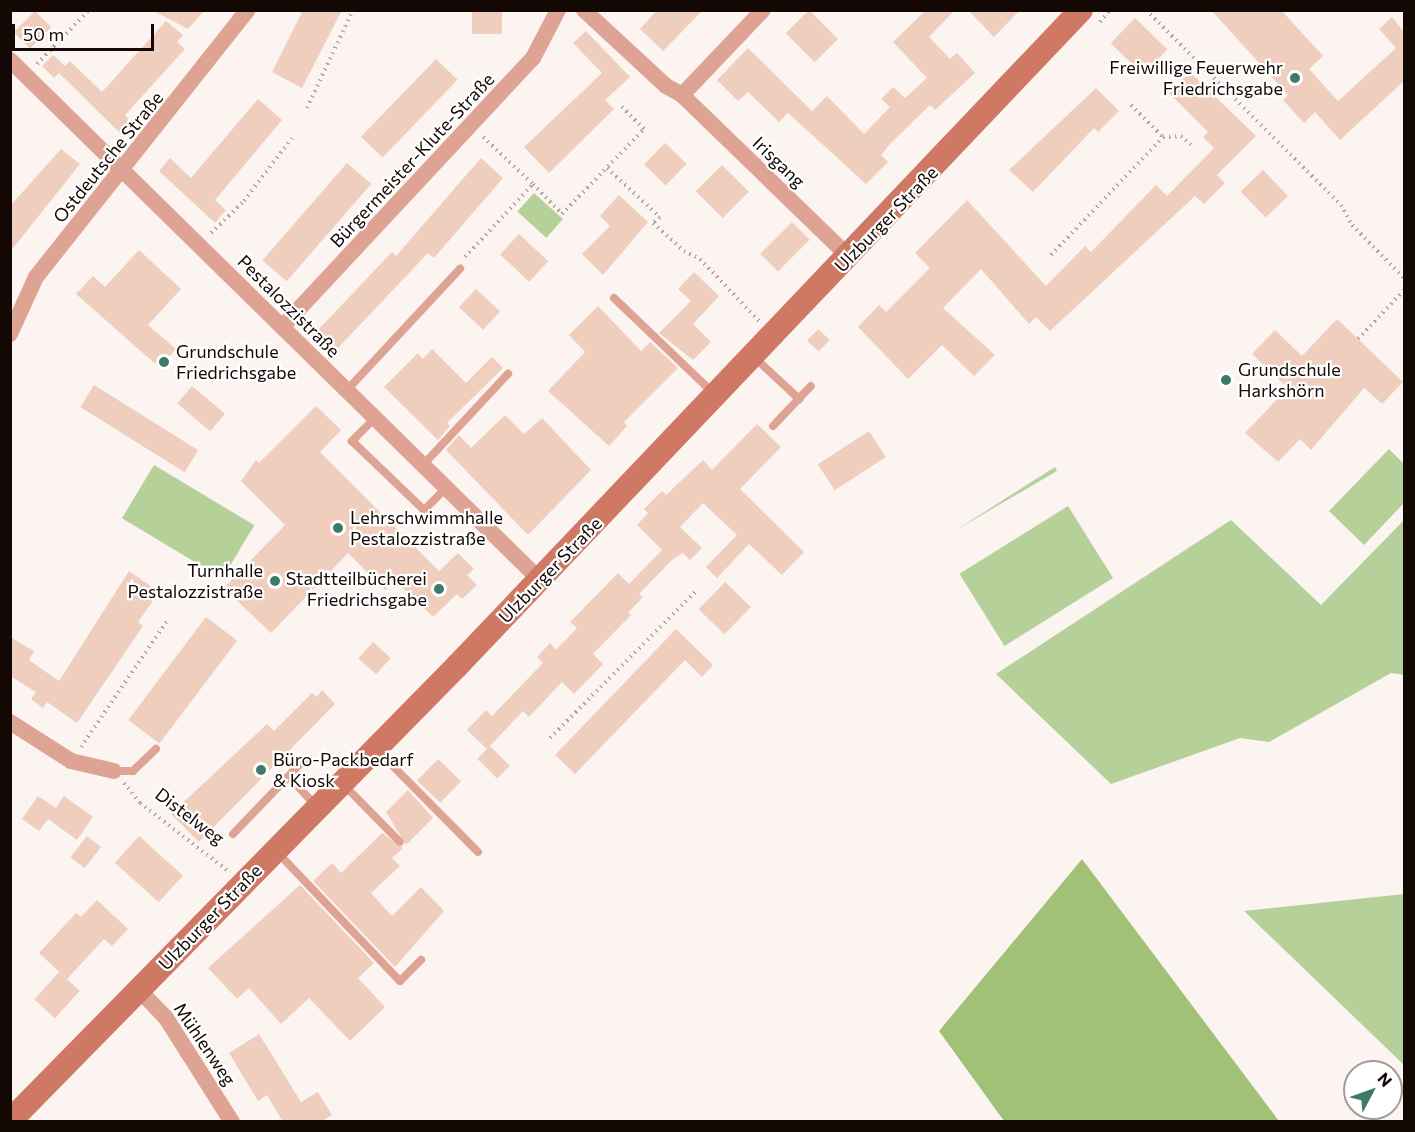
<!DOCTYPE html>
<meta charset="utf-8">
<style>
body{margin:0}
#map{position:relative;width:1415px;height:1132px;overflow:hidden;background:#fbf4f1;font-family:Commissioner,sans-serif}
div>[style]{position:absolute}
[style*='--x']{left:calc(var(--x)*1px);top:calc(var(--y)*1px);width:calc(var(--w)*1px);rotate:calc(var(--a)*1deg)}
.green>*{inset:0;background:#b6d099;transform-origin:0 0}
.forest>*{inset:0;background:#a0c176}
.building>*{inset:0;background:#efcebe;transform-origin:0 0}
.path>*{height:4px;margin-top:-2px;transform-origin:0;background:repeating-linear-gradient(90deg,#afa7a3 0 1.5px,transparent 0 6px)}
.service>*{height:8px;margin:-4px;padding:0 4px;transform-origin:4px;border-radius:4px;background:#dfa394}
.minor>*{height:16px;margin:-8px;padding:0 8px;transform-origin:8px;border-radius:8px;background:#dfa394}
.secondary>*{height:24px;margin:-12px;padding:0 12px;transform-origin:12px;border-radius:12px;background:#cf7863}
.dots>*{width:16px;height:16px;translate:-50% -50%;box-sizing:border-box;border:3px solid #fff;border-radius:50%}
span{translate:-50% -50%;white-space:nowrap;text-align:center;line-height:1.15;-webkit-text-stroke:4.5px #fff;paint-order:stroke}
.poi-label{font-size:18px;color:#130804}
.right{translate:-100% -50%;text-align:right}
.left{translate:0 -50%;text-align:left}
.street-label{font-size:18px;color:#130804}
.frame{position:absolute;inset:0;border:12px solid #130804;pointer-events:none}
.north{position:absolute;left:1343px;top:1060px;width:60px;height:60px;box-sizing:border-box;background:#fff;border:2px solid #a19c9b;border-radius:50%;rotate:49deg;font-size:16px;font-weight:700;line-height:24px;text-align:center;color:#130804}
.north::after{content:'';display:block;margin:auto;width:21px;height:27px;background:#3d7b68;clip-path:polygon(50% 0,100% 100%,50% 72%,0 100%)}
.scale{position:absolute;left:12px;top:24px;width:142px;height:27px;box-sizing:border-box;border:3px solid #130804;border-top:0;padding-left:8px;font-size:18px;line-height:21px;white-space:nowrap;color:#130804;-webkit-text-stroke:4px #fff;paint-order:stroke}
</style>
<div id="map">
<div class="green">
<i style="left:534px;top:193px;width:39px;height:25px;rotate:42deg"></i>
<i style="clip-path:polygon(1389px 449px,1404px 464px,1404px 503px,1364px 545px,1329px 511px)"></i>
<i style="left:154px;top:465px;width:117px;height:62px;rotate:31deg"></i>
<i style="clip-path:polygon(1055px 467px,1057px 471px,956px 530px)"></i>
<i style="left:1068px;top:506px;width:85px;height:128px;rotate:58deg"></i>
<i style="clip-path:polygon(1231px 520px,1321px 605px,1404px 520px,1404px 675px,1391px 673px,1269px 742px,1240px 738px,1111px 784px,996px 674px)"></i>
<i style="clip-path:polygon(1404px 894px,1404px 1065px,1244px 911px)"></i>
</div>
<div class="forest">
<i style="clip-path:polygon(1082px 859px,1279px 1121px,1004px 1121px,939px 1031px)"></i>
</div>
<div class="building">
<i style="clip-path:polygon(152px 10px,205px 10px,188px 29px)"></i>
<i style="clip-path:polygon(303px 10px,342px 10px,302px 88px,272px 72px)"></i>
<i style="left:472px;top:10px;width:30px;height:24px"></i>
<i style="clip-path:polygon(657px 10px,703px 10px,663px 51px,640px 29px)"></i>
<i style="left:809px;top:10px;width:41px;height:33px;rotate:45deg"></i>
<i style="clip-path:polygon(926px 10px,955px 10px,929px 37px,950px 59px,957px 53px,975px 73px,935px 110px,930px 105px,891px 143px,881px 155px,888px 162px,866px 184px,788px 113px,779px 122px,748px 92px,738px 101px,717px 80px,748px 48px,812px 111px,827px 96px,864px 134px,890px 107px,881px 99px,893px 87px,905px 98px,927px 78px,893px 42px)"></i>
<i style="clip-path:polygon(968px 10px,1020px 10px,994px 37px)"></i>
<i style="clip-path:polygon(1211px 10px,1281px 10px,1323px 56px,1309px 69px,1338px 101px,1396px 48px,1379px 29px,1392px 17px,1404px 32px,1404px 81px,1340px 140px,1315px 112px,1304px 123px,1283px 100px,1288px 95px)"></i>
<i style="left:35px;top:11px;width:23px;height:30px;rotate:45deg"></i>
<i style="left:1135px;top:18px;width:45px;height:35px;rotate:44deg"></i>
<i style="clip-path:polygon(166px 21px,183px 35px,177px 42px,185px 49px,125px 115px,132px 123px,121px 134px,59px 73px,54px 78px,42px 66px,53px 55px,65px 66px,70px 61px,102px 92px)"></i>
<i style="clip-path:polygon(586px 31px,630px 77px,605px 100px,614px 109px,549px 173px,524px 147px,602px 73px,573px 43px)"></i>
<i style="left:436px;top:59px;width:30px;height:108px;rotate:44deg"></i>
<i style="clip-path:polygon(1190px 72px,1256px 136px,1217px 175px,1225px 183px,1204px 204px,1195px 196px,1050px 331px,1036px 317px,1029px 324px,981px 269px,943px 308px,995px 355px,974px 376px,942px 345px,908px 379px,858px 327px,879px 305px,886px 312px,930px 268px,915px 253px,967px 200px,1046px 286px,1085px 246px,1091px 252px,1156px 185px,1167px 196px,1214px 148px,1203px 137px,1208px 132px,1169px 93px)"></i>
<i style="clip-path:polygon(1096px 88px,1119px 111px,1098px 132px,1094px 128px,1033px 192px,1009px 170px)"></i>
<i style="clip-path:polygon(258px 99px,282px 120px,215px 200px,226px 210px,215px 223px,159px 171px,170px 158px,191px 178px)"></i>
<i style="left:665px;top:143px;width:30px;height:30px;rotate:44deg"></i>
<i style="clip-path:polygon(61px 149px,80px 164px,10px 252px,10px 206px)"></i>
<i style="clip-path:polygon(481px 158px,503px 178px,434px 258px,428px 253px,338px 348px,318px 330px,392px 252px,396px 256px)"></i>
<i style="left:347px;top:163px;width:32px;height:129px;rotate:41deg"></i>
<i style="left:722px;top:165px;width:38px;height:37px;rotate:45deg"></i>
<i style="left:1263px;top:170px;width:36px;height:31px;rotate:46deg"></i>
<i style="clip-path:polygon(619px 195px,648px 222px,603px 275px,582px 254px,610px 226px,600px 216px)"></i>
<i style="left:792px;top:222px;width:25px;height:45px;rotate:45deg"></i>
<i style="left:519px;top:234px;width:40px;height:28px;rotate:43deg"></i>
<i style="clip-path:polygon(139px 250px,181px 289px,148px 325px,176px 349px,160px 368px,76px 294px,93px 276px,105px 287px)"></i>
<i style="clip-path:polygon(694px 272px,719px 296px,693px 324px,711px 342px,693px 360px,659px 333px,691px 301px,678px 289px)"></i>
<i style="left:476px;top:289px;width:33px;height:25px;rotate:43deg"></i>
<i style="clip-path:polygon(598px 306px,641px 351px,650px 342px,678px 368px,624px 422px,627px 426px,609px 446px,548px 391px,585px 352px,569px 335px)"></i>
<i style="clip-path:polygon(1337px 319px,1403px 382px,1382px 404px,1364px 388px,1311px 450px,1300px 439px,1278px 462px,1245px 433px,1288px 388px,1252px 354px,1275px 330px,1302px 356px)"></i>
<i style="left:818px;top:329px;width:16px;height:16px;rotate:43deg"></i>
<i style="clip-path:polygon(432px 349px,466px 383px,492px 357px,503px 368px,447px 423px,450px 426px,438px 440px,384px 387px,418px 353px,423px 359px)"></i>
<i style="left:94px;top:385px;width:123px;height:26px;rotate:32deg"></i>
<i style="left:192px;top:386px;width:43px;height:23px;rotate:40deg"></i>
<i style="clip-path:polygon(316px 406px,341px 430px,320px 452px,439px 571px,458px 553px,474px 569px,467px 575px,477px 585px,462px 599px,457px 594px,433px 617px,395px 580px,385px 590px,348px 553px,271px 633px,224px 588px,285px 525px,241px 481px,256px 460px,259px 463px)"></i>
<i style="clip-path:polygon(505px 415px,524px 434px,542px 418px,591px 470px,528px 535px,446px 450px,459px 435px,471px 448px)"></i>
<i style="clip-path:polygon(757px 424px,781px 447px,740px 489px,804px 552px,782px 575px,749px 544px,717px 578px,706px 567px,737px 535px,703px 503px,680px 527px,702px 548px,690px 560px,683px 553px,672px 560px,639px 594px,643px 597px,628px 613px,631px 615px,593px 654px,603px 664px,574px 694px,562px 682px,529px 717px,523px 711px,487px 749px,467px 730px,486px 710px,492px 716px,543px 663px,537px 657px,550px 643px,556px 650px,577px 628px,570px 622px,618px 573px,629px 584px,662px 550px,637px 525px,648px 513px,644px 509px,662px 491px,666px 495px,703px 460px,712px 470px)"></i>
<i style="left:869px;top:431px;width:31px;height:61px;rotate:57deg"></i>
<i style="clip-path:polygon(129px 571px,159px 592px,138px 622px,143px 626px,77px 723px,47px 702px,43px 708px,31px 699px,36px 692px,10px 676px,10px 637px,34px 651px,29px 660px,59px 681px)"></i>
<i style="left:725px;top:582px;width:36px;height:38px;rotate:44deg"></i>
<i style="left:206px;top:617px;width:39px;height:129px;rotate:37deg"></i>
<i style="clip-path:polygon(676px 629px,713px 665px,702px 677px,685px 660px,575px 774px,555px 755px)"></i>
<i style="left:373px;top:642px;width:24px;height:22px;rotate:42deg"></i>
<i style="clip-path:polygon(322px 690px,335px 704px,199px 842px,171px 814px,267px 724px,274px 731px,312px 693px,317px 697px)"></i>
<i style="left:490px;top:746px;width:28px;height:18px;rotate:45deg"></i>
<i style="left:438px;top:759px;width:32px;height:30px;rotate:44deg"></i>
<i style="clip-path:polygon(408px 790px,433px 818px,406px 845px,386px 812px)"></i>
<i style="clip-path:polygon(38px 796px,56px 808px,51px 815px,64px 796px,93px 817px,77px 840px,48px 819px,39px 831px,22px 819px)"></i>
<i style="clip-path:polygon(382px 833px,403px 848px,392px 858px,400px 866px,371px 893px,392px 916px,421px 887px,444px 911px,395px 967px,313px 881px,332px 863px,341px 873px)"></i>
<i style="left:87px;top:836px;width:18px;height:27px;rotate:38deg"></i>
<i style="left:139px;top:836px;width:59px;height:36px;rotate:42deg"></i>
<i style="clip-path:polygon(300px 885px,374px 963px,358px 978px,385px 1007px,350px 1041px,309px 998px,281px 1024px,249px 988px,237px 999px,208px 968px)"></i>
<i style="clip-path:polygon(97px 900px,128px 929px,112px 946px,104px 939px,67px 979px,39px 953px,76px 913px,81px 917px)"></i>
<i style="left:59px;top:972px;width:28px;height:37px;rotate:42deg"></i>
<i style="clip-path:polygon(259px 1034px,301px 1102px,318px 1092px,332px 1115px,321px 1122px,283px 1122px,267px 1095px,258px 1101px,229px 1053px)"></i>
</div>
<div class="path">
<i style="--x:1146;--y:10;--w:276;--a:45"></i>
<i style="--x:1341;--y:205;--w:23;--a:61"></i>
<i style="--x:1352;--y:225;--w:74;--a:45.5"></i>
<i style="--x:1100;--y:22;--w:16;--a:-50"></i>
<i style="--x:37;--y:64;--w:75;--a:-46.1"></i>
<i style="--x:1131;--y:105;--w:45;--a:45"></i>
<i style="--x:307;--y:108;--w:108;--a:-64.9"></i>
<i style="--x:483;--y:137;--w:69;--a:43.2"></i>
<i style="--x:607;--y:168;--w:72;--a:42.8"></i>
<i style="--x:660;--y:217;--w:9;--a:139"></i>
<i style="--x:653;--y:223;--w:42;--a:42.1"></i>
<i style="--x:684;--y:251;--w:18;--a:27"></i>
<i style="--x:700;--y:259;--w:86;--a:46.4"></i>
<i style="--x:211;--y:233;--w:46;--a:-44.1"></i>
<i style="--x:244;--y:201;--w:79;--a:-52.7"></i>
<i style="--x:1051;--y:255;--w:163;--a:-46.5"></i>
<i style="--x:1163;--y:137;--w:18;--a:-3"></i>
<i style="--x:1181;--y:136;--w:13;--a:42"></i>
<i style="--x:465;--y:257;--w:100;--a:-47"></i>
<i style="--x:533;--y:184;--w:42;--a:46"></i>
<i style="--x:562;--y:214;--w:118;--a:-46"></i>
<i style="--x:644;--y:129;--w:33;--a:-135"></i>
<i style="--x:1358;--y:339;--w:67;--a:-46.8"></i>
<i style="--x:550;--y:738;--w:206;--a:-45.2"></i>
<i style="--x:81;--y:747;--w:153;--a:-55.7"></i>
<i style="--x:124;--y:783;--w:26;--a:51"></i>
<i style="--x:140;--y:803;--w:111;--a:37.7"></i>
</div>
<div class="service">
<i style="--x:614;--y:298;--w:139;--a:43.8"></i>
<i style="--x:754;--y:357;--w:62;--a:43"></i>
<i style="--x:347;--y:390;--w:166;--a:-47"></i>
<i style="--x:375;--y:418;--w:33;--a:135"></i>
<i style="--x:352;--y:441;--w:100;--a:43.8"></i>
<i style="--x:424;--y:510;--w:31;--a:-45"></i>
<i style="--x:773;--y:426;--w:55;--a:-46.5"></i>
<i style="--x:423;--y:465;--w:125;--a:-47"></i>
<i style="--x:378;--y:751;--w:142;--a:45.3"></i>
<i style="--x:114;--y:771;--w:19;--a:0"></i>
<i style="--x:133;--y:771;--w:32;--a:-44"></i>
<i style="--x:289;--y:777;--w:38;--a:47"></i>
<i style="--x:343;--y:784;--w:81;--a:45.5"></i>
<i style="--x:233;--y:834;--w:104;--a:-46.2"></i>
<i style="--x:278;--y:853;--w:177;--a:46.4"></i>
<i style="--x:400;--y:981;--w:30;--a:-45"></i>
</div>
<div class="minor">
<i style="--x:584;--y:10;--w:112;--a:42.8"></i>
<i style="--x:666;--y:86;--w:18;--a:29"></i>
<i style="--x:682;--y:95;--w:233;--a:44.1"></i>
<i style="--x:10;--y:60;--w:742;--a:44.45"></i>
<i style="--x:682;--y:95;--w:117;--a:-46.4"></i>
<i style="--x:282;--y:327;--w:368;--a:-47"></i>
<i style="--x:533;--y:58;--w:54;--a:-62.5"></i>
<i style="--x:10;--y:334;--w:63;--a:-65.5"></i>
<i style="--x:36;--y:277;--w:341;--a:-51.6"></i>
<i style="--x:10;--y:722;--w:72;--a:32.6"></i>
<i style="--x:71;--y:761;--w:44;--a:13.1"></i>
<i style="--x:140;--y:991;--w:37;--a:46"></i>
<i style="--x:166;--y:1018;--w:123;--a:57.6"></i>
</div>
<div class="secondary">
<i style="--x:10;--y:1121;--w:638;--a:-45.51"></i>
<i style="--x:457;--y:666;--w:905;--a:-46.43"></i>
</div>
<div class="dots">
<i style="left:1295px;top:78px;background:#3d7b68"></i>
<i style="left:164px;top:362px;background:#3d7b68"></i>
<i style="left:1226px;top:380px;background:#3d7b68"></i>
<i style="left:338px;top:528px;background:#3d7b68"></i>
<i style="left:275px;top:581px;background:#3d7b68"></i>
<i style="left:439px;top:589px;background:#3d7b68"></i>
<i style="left:261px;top:770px;background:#3d7b68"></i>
</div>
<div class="poi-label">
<span class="right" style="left:1283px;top:78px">Freiwillige Feuerwehr<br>Friedrichsgabe</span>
<span class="left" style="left:176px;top:362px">Grundschule<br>Friedrichsgabe</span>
<span class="left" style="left:1238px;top:380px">Grundschule<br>Harkshörn</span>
<span class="left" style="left:350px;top:528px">Lehrschwimmhalle<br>Pestalozzistraße</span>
<span class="right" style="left:263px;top:581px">Turnhalle<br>Pestalozzistraße</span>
<span class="right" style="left:427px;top:589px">Stadtteilbücherei<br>Friedrichsgabe</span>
<span class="left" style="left:273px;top:770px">Büro-Packbedarf<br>&amp; Kiosk</span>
</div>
<div class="street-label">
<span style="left:108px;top:157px;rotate:-51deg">Ostdeutsche Straße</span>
<span style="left:412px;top:160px;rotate:-47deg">Bürgermeister-Klute-Straße</span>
<span style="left:779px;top:162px;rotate:44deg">Irisgang</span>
<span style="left:886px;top:219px;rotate:-46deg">Ulzburger Straße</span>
<span style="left:289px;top:306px;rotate:45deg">Pestalozzistraße</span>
<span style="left:550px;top:570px;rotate:-46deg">Ulzburger Straße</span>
<span style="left:190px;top:816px;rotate:37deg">Distelweg</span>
<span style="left:210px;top:917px;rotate:-46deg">Ulzburger Straße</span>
<span style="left:205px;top:1044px;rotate:56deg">Mühlenweg</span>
</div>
<div class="frame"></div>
<div class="north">N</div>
<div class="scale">50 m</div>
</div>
